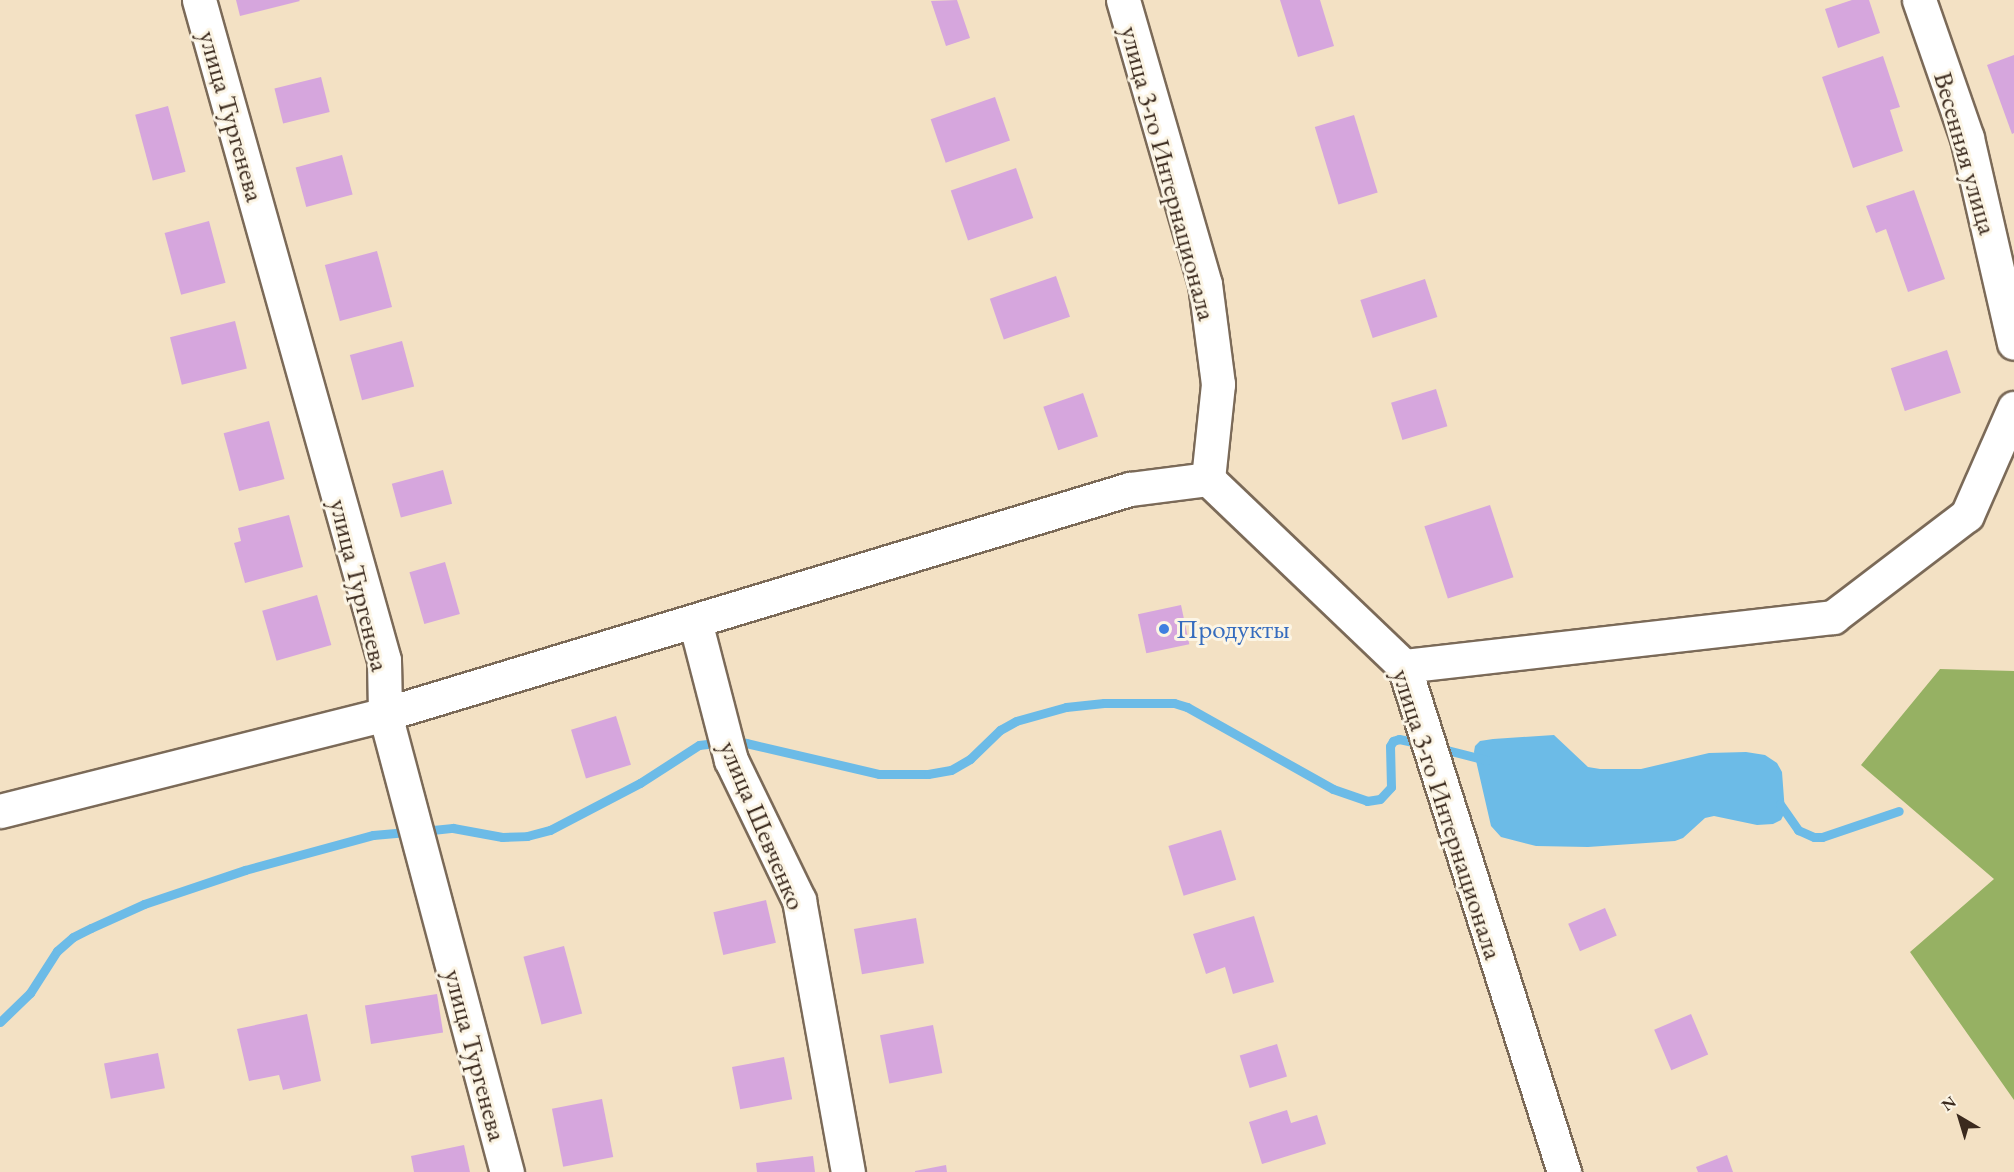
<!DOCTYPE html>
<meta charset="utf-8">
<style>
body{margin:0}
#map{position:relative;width:2014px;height:1172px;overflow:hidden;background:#f3e1c4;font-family:"EB Garamond",serif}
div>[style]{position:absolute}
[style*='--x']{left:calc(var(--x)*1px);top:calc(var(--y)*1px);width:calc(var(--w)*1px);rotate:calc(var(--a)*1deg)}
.forest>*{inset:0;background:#96b163}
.water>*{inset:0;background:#6cbbe7}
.stream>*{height:9px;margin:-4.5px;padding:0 4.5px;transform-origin:4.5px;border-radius:4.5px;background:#6cbbe7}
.building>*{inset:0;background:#d6a6dd;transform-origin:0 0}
.roads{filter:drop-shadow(2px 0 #7b6a58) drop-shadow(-2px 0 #7b6a58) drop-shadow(0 2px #7b6a58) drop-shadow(0 -2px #7b6a58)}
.minor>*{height:33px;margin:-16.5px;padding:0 16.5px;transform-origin:16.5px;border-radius:16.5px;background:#fff}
.dots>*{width:16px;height:16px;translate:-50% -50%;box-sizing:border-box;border:3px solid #fcf5e5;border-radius:50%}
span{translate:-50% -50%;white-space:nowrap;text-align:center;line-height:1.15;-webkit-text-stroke:6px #fcf5e5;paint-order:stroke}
.street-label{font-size:27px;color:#3b2a1e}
.shop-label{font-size:27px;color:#366cbe}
.left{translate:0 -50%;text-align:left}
.north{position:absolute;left:1930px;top:1088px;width:60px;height:60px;-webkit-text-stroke:4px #fcf5e5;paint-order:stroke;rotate:322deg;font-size:16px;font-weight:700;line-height:24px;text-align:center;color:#3b2a1e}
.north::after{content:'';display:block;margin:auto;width:21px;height:27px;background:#3b2a1e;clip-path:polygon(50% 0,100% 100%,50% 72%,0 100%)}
</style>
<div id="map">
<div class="forest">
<i style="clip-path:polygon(1940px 669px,2014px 671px,2014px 1100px,1910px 952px,1994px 879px,1861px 765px)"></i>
</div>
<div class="water">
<i style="clip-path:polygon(1554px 735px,1588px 767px,1600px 769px,1641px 769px,1709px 753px,1746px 752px,1765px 755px,1777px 763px,1782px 772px,1785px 812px,1781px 820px,1773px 824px,1757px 825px,1714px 816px,1705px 818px,1683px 838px,1675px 841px,1588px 847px,1536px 846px,1501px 837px,1491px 826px,1474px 752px,1475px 746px,1480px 741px,1493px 739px)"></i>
</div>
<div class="stream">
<i style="--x:1439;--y:748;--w:49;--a:14.3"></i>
<i style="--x:1780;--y:804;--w:32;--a:55"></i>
<i style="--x:1798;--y:830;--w:17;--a:24"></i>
<i style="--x:1814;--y:837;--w:8;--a:0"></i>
<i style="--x:1822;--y:837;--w:81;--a:-18.7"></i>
<i style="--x:423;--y:831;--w:30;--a:-6"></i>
<i style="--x:453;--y:828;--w:50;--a:10.4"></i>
<i style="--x:502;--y:837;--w:25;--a:-2"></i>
<i style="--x:527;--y:836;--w:24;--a:-15"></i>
<i style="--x:550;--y:830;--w:102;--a:-27.6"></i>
<i style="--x:640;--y:783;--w:70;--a:-32.8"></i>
<i style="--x:699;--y:745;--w:23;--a:-7"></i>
<i style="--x:722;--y:742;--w:24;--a:2"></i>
<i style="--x:746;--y:743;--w:137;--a:13.1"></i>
<i style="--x:879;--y:774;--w:49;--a:0"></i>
<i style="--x:928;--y:774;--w:23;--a:-10"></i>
<i style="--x:951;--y:770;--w:22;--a:-30"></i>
<i style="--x:970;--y:759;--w:42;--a:-44"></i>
<i style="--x:1000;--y:730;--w:18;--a:-29"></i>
<i style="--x:1016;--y:721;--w:52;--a:-15.6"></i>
<i style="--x:1066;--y:707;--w:38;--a:-6"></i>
<i style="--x:1104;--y:703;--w:70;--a:0"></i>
<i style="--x:1174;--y:703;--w:14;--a:17"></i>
<i style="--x:1187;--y:707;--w:167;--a:29.3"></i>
<i style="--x:1333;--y:789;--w:36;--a:19"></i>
<i style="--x:1367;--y:801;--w:13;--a:-9"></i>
<i style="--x:1380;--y:799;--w:16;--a:-47"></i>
<i style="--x:1391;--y:787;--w:41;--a:-91.4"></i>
<i style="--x:1390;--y:746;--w:6;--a:-59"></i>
<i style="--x:1393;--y:741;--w:6;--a:-18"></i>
<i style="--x:1399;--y:739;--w:24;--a:12"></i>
<i style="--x:0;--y:1022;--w:42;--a:-44"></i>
<i style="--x:30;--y:993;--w:50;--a:-57.3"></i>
<i style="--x:57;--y:951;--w:21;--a:-41"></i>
<i style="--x:73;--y:937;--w:20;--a:-27"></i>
<i style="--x:91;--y:928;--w:58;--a:-24.4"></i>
<i style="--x:144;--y:904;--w:107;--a:-18.6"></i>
<i style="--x:245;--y:870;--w:133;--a:-15.3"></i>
<i style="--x:373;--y:835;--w:37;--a:-5"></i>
</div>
<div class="building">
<i style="clip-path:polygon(236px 0,299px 0,300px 1px,240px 16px)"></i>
<i style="clip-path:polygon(957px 0,970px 38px,946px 46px,931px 1px)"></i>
<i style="clip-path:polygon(1280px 0,1320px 0,1334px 46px,1298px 57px)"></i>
<i style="clip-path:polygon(1852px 0,1869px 0,1880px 33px,1838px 48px,1825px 9px)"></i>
<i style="clip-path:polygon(2014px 55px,2014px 133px,2012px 134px,1987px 65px)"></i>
<i style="clip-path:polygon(1883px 56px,1900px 107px,1890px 110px,1903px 151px,1853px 168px,1822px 77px)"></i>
<i style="left:321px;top:77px;width:36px;height:48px;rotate:76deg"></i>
<i style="left:995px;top:97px;width:46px;height:68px;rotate:71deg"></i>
<i style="left:168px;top:106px;width:68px;height:34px;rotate:75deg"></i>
<i style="left:1354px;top:115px;width:81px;height:41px;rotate:73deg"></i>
<i style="left:342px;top:155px;width:41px;height:48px;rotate:75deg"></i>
<i style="left:1016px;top:168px;width:53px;height:69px;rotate:71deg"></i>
<i style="clip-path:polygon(1914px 190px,1945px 279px,1908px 292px,1886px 229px,1876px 233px,1866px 206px)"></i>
<i style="left:209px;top:221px;width:64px;height:46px;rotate:75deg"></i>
<i style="left:377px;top:251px;width:58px;height:54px;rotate:75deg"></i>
<i style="left:1056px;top:276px;width:43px;height:70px;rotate:71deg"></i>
<i style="left:1425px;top:279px;width:40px;height:68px;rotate:72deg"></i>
<i style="left:235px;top:321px;width:49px;height:67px;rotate:76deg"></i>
<i style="left:402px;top:341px;width:47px;height:54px;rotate:75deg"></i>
<i style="left:1947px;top:350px;width:45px;height:59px;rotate:72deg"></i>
<i style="left:1436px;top:389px;width:39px;height:47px;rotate:73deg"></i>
<i style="left:1083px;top:393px;width:46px;height:42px;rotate:71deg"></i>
<i style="left:269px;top:421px;width:60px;height:47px;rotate:75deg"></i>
<i style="left:443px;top:470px;width:35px;height:53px;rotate:75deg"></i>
<i style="left:1490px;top:505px;width:76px;height:69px;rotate:72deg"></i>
<i style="clip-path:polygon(289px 515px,303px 567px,245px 583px,234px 543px,241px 541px,238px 528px)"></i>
<i style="left:445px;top:562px;width:54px;height:37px;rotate:74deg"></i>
<i style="left:317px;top:595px;width:52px;height:57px;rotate:74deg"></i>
<i style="left:1181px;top:605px;width:40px;height:44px;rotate:78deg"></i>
<i style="left:616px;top:716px;width:51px;height:47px;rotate:73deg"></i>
<i style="left:1221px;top:830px;width:52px;height:55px;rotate:73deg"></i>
<i style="left:766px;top:900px;width:44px;height:54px;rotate:77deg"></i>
<i style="left:1605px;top:908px;width:30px;height:40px;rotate:67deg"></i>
<i style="clip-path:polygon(1254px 916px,1274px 982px,1233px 994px,1225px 967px,1206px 974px,1193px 934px)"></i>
<i style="left:916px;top:918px;width:46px;height:63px;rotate:80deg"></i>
<i style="left:564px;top:946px;width:70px;height:42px;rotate:75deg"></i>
<i style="left:437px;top:994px;width:39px;height:73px;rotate:81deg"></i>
<i style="clip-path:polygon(307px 1014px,321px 1081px,283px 1090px,279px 1075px,249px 1081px,237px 1029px)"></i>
<i style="left:1691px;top:1014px;width:44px;height:40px;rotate:67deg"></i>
<i style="left:933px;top:1025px;width:49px;height:54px;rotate:79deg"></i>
<i style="left:1277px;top:1044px;width:34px;height:39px;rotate:73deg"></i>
<i style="left:158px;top:1053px;width:36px;height:55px;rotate:79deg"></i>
<i style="left:784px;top:1057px;width:43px;height:53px;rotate:79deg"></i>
<i style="left:602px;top:1099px;width:59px;height:51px;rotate:79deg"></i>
<i style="clip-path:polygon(1287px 1110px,1291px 1123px,1317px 1115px,1326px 1144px,1262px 1164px,1249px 1122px)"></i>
<i style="clip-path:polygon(464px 1145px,470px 1172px,414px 1172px,411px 1156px)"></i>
<i style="clip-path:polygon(1727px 1155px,1733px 1172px,1698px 1172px,1696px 1167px)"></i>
<i style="clip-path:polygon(813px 1156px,815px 1172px,757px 1172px,756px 1163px)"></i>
<i style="clip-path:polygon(946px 1165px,947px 1172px,915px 1172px,915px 1171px)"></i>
</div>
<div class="roads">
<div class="minor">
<i style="--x:199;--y:0;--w:685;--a:74.34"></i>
<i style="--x:384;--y:660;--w:54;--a:88.9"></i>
<i style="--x:385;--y:714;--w:474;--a:75.1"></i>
<i style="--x:1123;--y:0;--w:296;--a:73.9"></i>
<i style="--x:1205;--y:284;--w:101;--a:82.6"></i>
<i style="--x:1218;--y:384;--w:96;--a:96"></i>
<i style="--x:1208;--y:479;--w:271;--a:43.7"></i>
<i style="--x:1404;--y:666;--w:531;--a:72.45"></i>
<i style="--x:1919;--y:0;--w:146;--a:70.8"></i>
<i style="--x:1967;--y:138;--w:210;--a:77.1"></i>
<i style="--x:695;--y:621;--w:144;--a:75.5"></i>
<i style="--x:731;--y:760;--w:156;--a:64.1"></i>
<i style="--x:799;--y:900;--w:276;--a:79.8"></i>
<i style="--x:1404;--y:666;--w:432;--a:-6.5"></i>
<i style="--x:1833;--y:617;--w:168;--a:-37.3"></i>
<i style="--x:1967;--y:515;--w:117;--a:-66.3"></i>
<i style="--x:0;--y:811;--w:397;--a:-14.1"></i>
<i style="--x:385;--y:714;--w:778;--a:-16.81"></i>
<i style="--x:1130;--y:489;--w:79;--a:-7.3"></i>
</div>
</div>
<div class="dots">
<i style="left:1164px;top:629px;background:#3f7fe0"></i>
</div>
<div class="street-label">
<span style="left:232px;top:116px;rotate:74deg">улица Тургенева</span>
<span style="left:1966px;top:153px;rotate:74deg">Весенняя улица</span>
<span style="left:1169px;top:173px;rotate:75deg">улица 3-го Интернационала</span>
<span style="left:360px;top:585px;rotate:76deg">улица Тургенева</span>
<span style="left:1448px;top:814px;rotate:72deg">улица 3-го Интернационала</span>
<span style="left:763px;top:825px;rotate:67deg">улица Шевченко</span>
<span style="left:476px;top:1055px;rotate:75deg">улица Тургенева</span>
</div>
<div class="shop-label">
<span class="left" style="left:1176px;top:629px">Продукты</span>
</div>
<div class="north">N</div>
</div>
